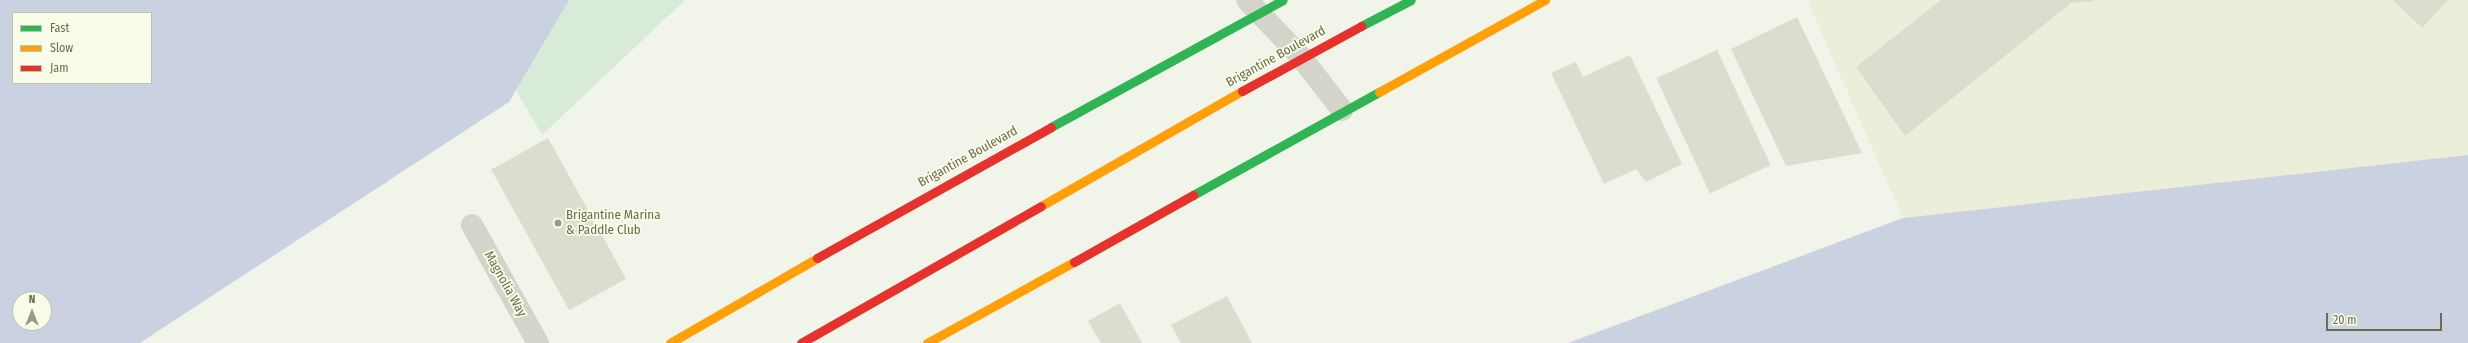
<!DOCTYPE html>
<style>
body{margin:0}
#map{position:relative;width:2468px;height:343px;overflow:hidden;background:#f1f4e8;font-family:"Fira Sans Condensed",sans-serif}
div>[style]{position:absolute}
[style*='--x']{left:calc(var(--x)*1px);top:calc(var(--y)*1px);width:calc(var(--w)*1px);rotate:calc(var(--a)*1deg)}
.residential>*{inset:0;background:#ebeed9}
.green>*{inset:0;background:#d8ebd8}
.water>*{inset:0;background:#cad2e2}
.building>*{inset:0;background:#dbddce;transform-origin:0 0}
.path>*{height:2.5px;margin-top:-1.25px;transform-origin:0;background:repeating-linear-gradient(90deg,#d3d3c7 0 1px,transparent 0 4px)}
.street>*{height:22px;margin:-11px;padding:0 11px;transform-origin:11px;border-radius:11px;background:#d4d4cb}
.fast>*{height:9px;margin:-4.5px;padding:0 4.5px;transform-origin:4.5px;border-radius:4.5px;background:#30b455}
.slow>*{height:9px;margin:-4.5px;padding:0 4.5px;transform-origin:4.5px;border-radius:4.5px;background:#ff9f0a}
.jam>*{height:9px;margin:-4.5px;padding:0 4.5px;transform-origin:4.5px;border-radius:4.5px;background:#e5322d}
.dots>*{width:11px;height:11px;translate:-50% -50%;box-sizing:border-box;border:2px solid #f8fce8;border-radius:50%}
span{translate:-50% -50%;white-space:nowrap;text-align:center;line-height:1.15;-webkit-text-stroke:3.5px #f8fce8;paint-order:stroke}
.street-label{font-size:13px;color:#6d6c4c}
.poi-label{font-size:13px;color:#6d6c4c}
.left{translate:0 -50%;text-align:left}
.legend{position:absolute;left:12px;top:12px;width:140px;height:72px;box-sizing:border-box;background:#f8fce8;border:1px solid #c0c2aa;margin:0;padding:5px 7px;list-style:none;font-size:12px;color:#6d6c4c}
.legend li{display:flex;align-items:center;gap:8px;height:20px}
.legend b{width:20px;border:1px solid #c0c2aa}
.north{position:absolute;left:12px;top:291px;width:40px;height:40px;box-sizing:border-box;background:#f8fce8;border:1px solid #c0c2aa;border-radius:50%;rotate:0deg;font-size:11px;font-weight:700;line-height:16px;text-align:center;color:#6d6c4c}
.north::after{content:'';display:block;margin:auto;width:14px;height:18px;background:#9b9c83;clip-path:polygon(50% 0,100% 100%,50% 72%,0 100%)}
.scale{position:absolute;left:2326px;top:313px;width:116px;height:18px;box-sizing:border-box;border:2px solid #6d6c4c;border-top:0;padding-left:5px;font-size:12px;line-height:14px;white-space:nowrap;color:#6d6c4c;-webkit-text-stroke:3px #f8fce8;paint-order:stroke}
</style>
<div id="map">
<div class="residential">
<i style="clip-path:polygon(1807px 0,2468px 0,2468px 155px,1903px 218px)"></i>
</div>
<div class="green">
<i style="clip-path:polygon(463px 0,685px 0,542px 135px)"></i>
</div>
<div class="water">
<i style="clip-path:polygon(evenodd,0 0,569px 0,509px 102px,152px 335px,140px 343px,0 343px,0 0,13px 13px,151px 13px,151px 83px,13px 83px,13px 13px,0 0,20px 299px,44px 299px,44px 323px,20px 323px,20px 299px)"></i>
<i style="clip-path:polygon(2468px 155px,2468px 343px,1568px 343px,1903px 218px)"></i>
</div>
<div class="building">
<i style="clip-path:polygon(1941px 0,2094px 0,2094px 1px,2071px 3px,1905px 136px,1856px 67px)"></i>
<i style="clip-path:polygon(2393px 0,2448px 0,2422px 28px)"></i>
<i style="clip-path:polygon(1797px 17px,1862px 153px,1786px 166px,1731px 49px)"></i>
<i style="left:1717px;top:50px;width:127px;height:67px;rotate:65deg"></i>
<i style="clip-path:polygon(1630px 55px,1682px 164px,1646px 182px,1636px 169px,1604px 184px,1551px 73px,1576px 62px,1583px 77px)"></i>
<i style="left:548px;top:138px;width:161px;height:65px;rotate:61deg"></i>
<i style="clip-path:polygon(1227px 296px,1252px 343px,1181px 343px,1171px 325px)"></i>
<i style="clip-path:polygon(1120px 303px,1142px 343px,1101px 343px,1088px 321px)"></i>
</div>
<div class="path">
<i style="--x:54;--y:0;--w:15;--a:62"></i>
<i style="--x:285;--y:0;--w:209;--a:61.1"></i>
<i style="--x:99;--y:83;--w:241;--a:62.1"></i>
</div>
<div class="street">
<i style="--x:1247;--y:0;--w:79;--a:46.5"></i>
<i style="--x:1301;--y:57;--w:67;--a:52.3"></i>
<i style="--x:472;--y:225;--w:135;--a:60.8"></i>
</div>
<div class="fast">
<i style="--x:1361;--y:26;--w:56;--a:-27.5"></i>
<i style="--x:1051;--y:127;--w:264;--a:-28.7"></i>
<i style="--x:1193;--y:195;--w:213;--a:-29"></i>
</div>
<div class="slow">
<i style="--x:1379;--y:92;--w:190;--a:-29"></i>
<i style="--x:1041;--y:206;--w:232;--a:-29.8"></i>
<i style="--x:670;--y:343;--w:170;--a:-30"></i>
<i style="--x:927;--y:343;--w:168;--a:-28.9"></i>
</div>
<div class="jam">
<i style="--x:1242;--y:91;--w:136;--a:-28.6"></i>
<i style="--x:817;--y:258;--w:268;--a:-29.2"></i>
<i style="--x:1074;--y:262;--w:137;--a:-29.4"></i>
<i style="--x:801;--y:343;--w:276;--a:-29.7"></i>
</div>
<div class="dots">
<i style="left:558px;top:223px;background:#9b9c83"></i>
</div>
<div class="street-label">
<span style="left:1276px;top:57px;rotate:-29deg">Brigantine Boulevard</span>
<span style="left:968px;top:157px;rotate:-29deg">Brigantine Boulevard</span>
<span style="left:505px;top:284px;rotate:61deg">Magnolia Way</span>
</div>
<div class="poi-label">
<span class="left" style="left:566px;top:223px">Brigantine Marina<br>&amp; Paddle Club</span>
</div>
<ul class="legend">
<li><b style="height:5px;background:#30b455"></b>Fast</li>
<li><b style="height:5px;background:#ff9f0a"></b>Slow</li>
<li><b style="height:5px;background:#e5322d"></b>Jam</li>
</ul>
<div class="north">N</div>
<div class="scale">20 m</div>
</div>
